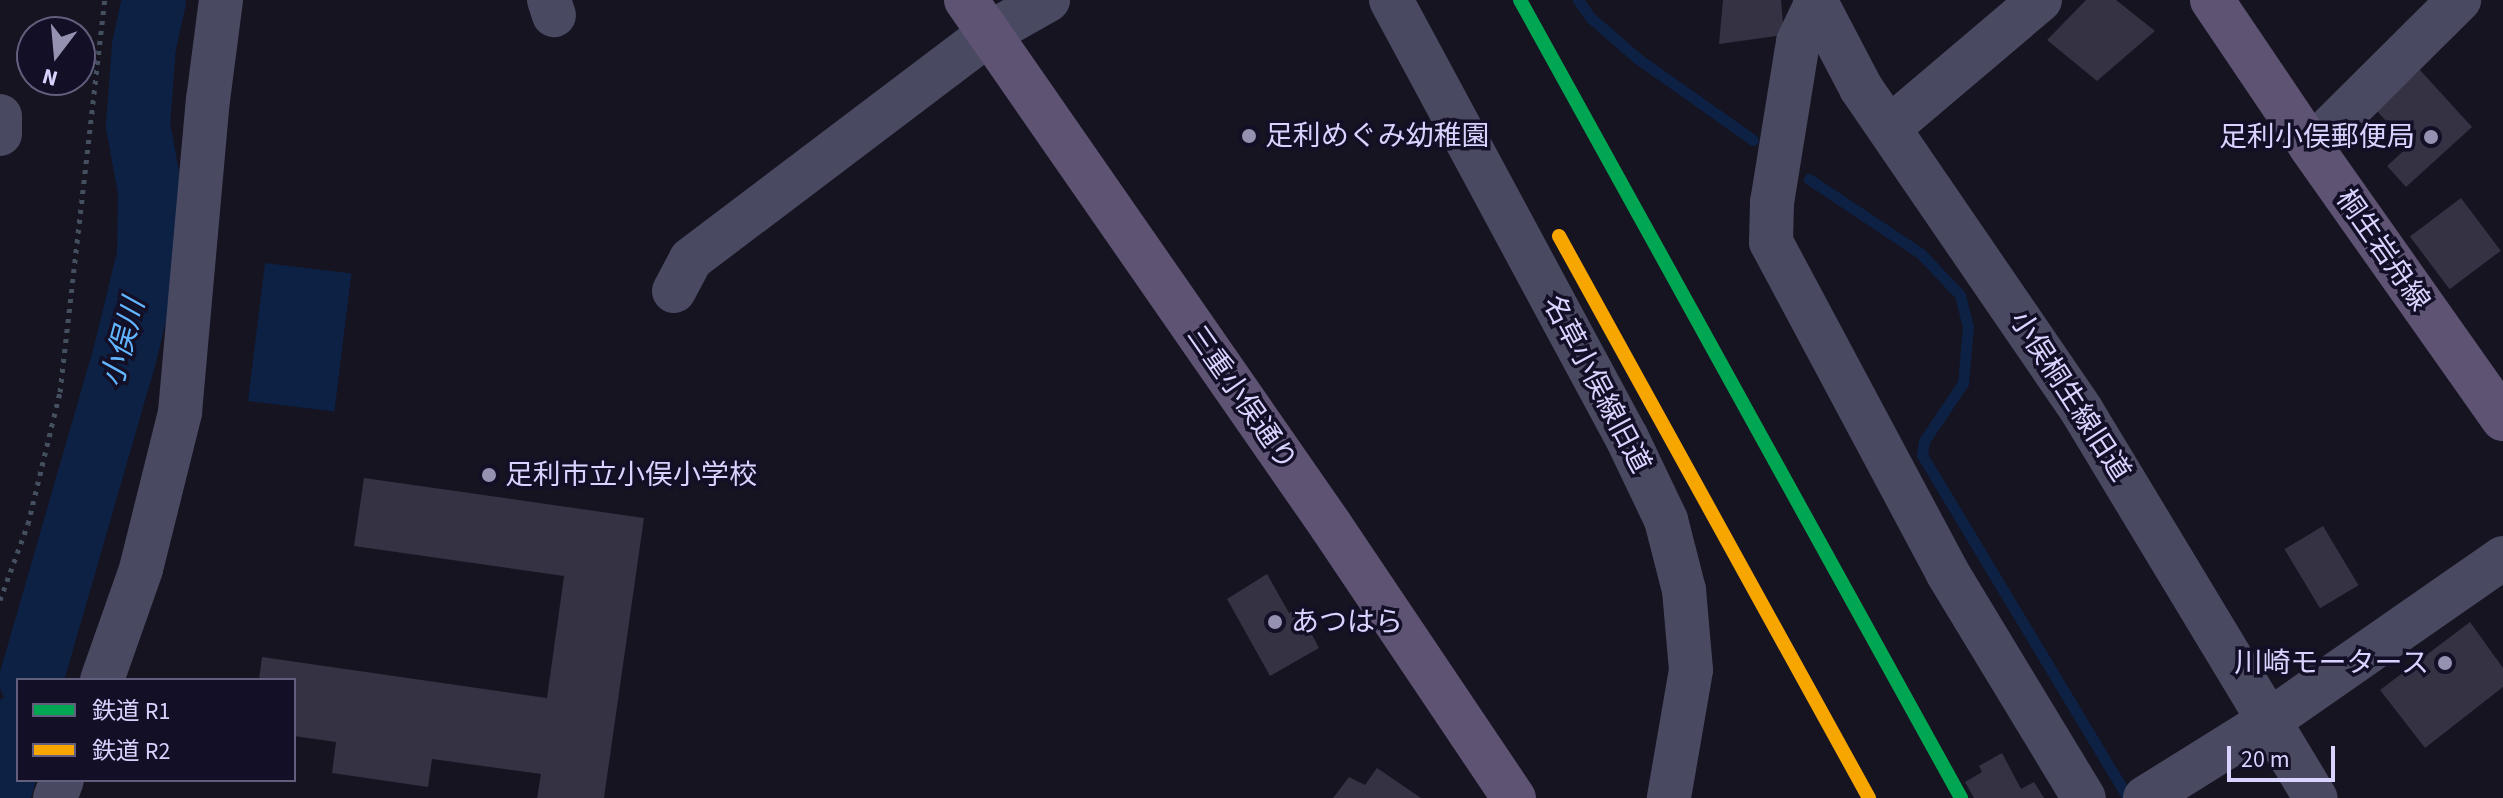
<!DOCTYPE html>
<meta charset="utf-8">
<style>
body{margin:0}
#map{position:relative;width:2503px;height:798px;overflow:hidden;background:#161421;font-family:"Source Sans 3","Noto Sans JP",sans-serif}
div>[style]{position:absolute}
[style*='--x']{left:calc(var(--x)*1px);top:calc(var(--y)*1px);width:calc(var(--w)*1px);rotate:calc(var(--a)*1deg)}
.water>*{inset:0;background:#0d2144;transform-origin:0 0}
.stream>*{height:11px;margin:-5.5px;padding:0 5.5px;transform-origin:5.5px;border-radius:5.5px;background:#0d2144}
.river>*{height:64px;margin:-32px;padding:0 32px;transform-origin:32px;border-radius:32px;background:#0d2144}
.building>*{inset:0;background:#343243;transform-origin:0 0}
.path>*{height:5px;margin-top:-2.5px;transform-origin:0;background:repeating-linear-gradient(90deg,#44505f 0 4px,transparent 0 10px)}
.minor>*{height:44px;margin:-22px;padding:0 22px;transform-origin:22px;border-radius:22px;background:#4a4962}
.major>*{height:44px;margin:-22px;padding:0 22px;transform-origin:22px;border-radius:22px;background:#5e5373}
.rail-1>*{height:14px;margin:-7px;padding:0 7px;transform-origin:7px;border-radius:7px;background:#00a651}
.rail-2>*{height:14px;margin:-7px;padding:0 7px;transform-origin:7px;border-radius:7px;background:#f7a600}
.dots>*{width:22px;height:22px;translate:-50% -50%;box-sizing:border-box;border:4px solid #130f26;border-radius:50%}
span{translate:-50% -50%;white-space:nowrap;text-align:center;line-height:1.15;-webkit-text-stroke:7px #130f26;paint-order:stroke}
.poi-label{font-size:28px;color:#d9d4ff}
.left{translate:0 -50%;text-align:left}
.right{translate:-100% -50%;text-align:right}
.street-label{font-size:28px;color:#d9d4ff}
.water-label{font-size:30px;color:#62b6ff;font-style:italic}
.legend{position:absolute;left:16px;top:678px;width:280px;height:104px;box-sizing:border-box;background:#130f26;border:2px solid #625e7d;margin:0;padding:10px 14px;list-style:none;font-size:24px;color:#d9d4ff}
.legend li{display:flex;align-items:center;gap:16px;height:40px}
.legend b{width:40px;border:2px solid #625e7d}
.north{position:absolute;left:16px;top:16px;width:80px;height:80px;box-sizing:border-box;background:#130f26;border:2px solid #625e7d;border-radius:50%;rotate:196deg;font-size:22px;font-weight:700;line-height:32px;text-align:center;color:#d9d4ff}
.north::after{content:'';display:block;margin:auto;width:28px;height:36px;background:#9591b1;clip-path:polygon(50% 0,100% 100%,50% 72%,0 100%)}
.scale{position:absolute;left:2227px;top:746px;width:108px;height:36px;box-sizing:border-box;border:4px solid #d9d4ff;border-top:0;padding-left:10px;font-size:24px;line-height:28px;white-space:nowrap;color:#d9d4ff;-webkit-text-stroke:6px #130f26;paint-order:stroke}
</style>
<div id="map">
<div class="water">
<i style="left:265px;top:263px;width:87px;height:139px;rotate:7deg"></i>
</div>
<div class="stream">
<i style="--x:1578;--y:0;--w:21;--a:55"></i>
<i style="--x:1590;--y:17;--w:62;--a:41.1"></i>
<i style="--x:1637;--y:58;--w:142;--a:35.3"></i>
<i style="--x:1809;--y:179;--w:133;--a:33.7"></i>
<i style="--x:1920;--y:253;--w:58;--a:46.4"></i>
<i style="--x:1960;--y:295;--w:33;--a:76"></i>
<i style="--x:1968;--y:327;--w:56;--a:95.1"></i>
<i style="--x:1963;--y:383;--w:70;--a:123.9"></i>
<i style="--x:1924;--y:441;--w:14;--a:98"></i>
<i style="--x:1922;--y:455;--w:400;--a:59"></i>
</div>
<div class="river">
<i style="--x:31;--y:680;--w:331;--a:-73.9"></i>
<i style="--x:123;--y:362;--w:109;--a:-76.2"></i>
<i style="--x:149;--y:256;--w:65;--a:-89.1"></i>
<i style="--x:150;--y:191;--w:67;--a:-100.3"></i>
<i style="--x:138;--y:125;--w:79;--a:-85.7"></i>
<i style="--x:144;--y:46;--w:47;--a:-77.7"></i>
<i style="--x:0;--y:790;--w:66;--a:-74.3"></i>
</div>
<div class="building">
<i style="clip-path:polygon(1723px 0,1781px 0,1784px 35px,1719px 44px)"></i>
<i style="clip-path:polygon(2086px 0,2116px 0,2155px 31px,2097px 81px,2047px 40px)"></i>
<i style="clip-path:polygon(2420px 70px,2472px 127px,2406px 187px,2387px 166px,2409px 146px,2376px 110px)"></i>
<i style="left:2461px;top:198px;width:66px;height:64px;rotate:53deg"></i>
<i style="clip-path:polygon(364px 478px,644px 518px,604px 798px,537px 798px,541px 774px,432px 759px,428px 787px,332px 773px,336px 742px,294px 736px,294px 680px,259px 680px,262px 657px,547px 698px,564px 576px,354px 546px)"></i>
<i style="left:2323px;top:526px;width:69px;height:45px;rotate:59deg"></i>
<i style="clip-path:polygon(1267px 574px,1289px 613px,1298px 608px,1319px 648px,1270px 676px,1227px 599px)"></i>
<i style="clip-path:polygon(2470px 622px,2503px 668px,2503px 687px,2425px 748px,2380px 690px)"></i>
<i style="clip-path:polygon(2002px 753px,2021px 789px,2034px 782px,2044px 798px,1974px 798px,1965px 782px,1982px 772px,1979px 766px)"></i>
<i style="clip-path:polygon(1377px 768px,1421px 798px,1333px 798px,1349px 777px,1365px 785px)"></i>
</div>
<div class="path">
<i style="--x:0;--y:600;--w:81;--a:-69.8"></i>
<i style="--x:28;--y:524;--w:136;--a:-76.4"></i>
<i style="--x:60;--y:392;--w:395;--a:-83.5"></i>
</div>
<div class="minor">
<i style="--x:549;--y:0;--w:16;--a:72"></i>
<i style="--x:1391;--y:0;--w:495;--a:61.7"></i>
<i style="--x:1626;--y:436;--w:93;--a:64.5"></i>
<i style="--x:1666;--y:520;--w:72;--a:75.6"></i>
<i style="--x:1684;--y:590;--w:80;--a:85"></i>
<i style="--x:1691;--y:670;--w:130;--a:99.8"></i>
<i style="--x:1815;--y:0;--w:99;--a:62.4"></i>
<i style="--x:1861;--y:88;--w:391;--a:55.6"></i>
<i style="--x:2082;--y:411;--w:452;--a:58.9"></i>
<i style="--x:1816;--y:4;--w:42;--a:115.3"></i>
<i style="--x:1798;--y:42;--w:162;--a:99.2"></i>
<i style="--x:1772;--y:202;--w:40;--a:91.4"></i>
<i style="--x:1771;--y:242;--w:374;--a:61.9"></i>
<i style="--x:1947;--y:572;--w:264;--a:58.8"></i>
<i style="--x:0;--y:116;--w:18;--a:90"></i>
<i style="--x:1889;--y:128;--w:198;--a:-40.3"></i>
<i style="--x:2311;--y:147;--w:209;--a:-44.8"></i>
<i style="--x:674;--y:291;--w:36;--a:-62"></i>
<i style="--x:691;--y:259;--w:373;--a:-37.1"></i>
<i style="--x:988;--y:34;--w:69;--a:-29.5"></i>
<i style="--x:102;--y:680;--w:118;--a:-70.6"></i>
<i style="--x:141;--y:569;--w:162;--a:-76"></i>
<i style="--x:180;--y:412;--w:313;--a:-84.9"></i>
<i style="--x:208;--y:100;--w:101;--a:-82.6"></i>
<i style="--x:55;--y:798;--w:19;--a:-69"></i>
<i style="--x:2145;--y:798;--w:147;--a:-32"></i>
<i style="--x:2270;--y:720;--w:284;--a:-34.8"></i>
</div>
<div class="major">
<i style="--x:966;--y:0;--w:640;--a:55.24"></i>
<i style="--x:1331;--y:526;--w:328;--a:56.1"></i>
<i style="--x:2212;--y:0;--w:177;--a:56"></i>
<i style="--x:2311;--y:147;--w:333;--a:54.8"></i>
</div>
<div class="rail-1">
<i style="--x:1520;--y:0;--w:912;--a:61.07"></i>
</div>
<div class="rail-2">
<i style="--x:1559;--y:236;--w:642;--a:61.12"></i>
</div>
<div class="dots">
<i style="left:1249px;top:136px;background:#9591b1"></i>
<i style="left:2431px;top:137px;background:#9591b1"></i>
<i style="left:489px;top:475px;background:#9591b1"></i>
<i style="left:1275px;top:622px;background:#9591b1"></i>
<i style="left:2445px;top:663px;background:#9591b1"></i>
</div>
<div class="poi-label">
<span class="left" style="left:1265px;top:136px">足利めぐみ幼稚園</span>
<span class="right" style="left:2415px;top:137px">足利小俣郵便局</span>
<span class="left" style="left:505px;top:475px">足利市立小俣小学校</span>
<span class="left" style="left:1291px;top:622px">あつはら</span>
<span class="right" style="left:2429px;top:663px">川崎モータース</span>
</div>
<div class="street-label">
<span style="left:2383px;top:250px;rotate:55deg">桐生岩舟線</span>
<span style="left:1597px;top:384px;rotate:62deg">名草小俣線旧道</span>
<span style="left:2070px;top:396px;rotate:57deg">小俣桐生線旧道</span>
<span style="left:1242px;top:398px;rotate:55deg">三重小俣通り</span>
</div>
<div class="water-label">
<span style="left:124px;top:343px;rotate:-75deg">小俣川</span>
</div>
<ul class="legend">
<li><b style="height:10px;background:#00a651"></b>鉄道 R1</li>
<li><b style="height:10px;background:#f7a600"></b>鉄道 R2</li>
</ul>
<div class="north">N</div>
<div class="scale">20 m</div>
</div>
